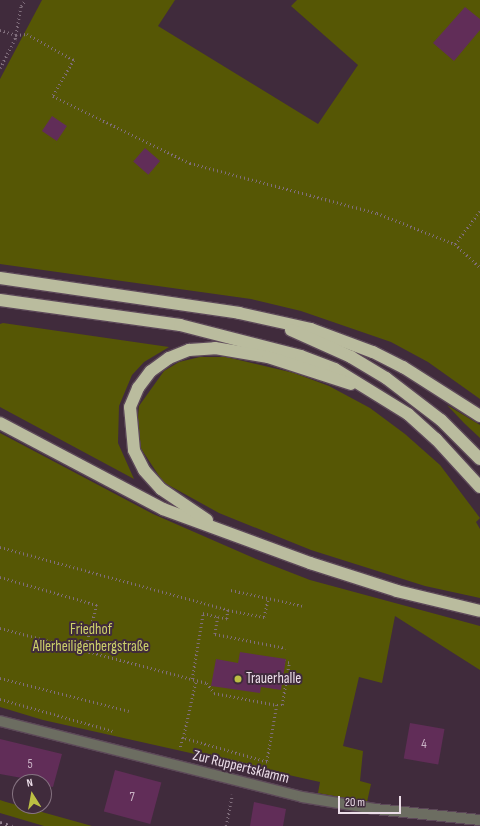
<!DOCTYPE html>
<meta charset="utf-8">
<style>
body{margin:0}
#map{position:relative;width:480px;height:826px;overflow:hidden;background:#402b3c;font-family:"Sofia Sans Condensed",sans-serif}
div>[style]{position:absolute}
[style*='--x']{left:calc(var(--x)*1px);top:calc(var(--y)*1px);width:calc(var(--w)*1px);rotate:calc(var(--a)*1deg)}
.green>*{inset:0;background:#565705}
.building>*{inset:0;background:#612d58;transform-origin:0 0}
.path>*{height:2.5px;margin-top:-1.25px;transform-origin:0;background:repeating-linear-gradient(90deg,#806e7c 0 1px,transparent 0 4px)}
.roads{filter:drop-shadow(1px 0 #5c4858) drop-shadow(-1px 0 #5c4858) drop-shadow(0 1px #5c4858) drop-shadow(0 -1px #5c4858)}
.minor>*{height:10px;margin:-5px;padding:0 5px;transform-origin:5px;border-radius:5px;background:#6c6d61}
.highway>*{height:12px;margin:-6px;padding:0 6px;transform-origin:6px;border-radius:6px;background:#babc9e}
.rail>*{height:3px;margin-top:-1.5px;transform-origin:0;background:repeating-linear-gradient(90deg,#958391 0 2px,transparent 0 6px)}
.dots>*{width:11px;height:11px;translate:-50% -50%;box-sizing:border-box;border:2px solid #402b3c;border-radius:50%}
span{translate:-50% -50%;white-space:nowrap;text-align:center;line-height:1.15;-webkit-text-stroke:4px #402b3c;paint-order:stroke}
.number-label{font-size:13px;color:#c9b2c5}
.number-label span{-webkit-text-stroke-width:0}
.park-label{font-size:15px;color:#cdd16b}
.poi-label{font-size:15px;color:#ecdee9}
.left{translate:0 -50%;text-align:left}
.street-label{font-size:15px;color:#ecdee9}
.north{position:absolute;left:12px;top:774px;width:40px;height:40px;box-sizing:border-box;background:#402b3c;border:1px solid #857381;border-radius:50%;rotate:349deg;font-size:11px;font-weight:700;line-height:16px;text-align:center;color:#ecdee9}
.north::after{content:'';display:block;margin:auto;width:14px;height:18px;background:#bcbf43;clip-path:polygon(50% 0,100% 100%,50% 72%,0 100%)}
.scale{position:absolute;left:338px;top:796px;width:63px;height:18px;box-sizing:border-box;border:2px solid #ecdee9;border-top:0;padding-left:5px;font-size:12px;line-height:14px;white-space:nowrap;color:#ecdee9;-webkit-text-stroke:3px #402b3c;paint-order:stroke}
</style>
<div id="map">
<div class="green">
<i style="clip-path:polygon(42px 0,175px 0,158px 26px,318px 124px,358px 65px,291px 6px,297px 0,480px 0,480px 399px,428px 362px,391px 342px,301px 311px,251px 299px,0 264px,0 79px)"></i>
<i style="clip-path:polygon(3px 323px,169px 347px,144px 362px,132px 375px,119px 406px,118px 443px,134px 479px,0 407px,0 324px)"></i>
<i style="clip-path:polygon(200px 357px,226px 357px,294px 373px,329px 386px,370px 408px,405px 434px,440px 465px,480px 518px,476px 522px,480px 529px,480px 598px,425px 586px,311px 550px,219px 513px,163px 482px,140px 447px,137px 429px,139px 406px,164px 371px,179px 362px)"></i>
<i style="clip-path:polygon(447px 405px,480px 425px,480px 438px,464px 423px)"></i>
<i style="clip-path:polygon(0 433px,153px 514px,256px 559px,310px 580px,480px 626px,480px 670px,395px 616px,382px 683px,359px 677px,343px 746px,363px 751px,360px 781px,371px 784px,367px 802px,318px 793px,320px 782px,43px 720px,0 707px)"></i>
<i style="clip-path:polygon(0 800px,6px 802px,92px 826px,44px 826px,0 813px)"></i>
</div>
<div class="building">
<i style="clip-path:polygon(465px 7px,480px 19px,480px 30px,454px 61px,433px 43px)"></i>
<i style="left:52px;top:116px;width:18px;height:18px;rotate:34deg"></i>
<i style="left:145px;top:148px;width:20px;height:18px;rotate:41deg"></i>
<i style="clip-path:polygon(240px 652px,286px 659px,281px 690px,261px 687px,260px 693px,211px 686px,216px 659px,238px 663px)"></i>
<i style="left:410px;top:723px;width:35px;height:36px;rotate:10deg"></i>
<i style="clip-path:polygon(0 739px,62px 754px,53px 787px,44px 785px,44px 782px,0 774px)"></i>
<i style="left:115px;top:770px;width:48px;height:43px;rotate:15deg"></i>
<i style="clip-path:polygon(254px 802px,286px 809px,283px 826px,250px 826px)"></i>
</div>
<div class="path">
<i style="--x:0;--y:30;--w:17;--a:17"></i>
<i style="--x:16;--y:35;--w:11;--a:-5"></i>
<i style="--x:27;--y:34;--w:54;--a:29"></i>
<i style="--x:74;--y:60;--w:42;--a:120.3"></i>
<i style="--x:53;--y:96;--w:153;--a:26.1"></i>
<i style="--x:190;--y:163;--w:194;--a:15"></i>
<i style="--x:377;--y:213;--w:84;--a:21.7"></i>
<i style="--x:455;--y:244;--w:34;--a:43"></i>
<i style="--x:0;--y:68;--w:33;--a:-63"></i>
<i style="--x:15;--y:39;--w:34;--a:-80"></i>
<i style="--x:21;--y:6;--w:7;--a:-56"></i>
<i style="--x:455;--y:244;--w:41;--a:-52.9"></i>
<i style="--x:0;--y:547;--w:237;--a:15.4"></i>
<i style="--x:228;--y:610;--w:37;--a:11"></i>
<i style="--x:264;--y:617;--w:19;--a:-78"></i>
<i style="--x:0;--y:577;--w:101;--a:16.1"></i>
<i style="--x:97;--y:605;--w:48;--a:104.6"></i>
<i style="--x:231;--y:590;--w:75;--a:12.4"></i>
<i style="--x:228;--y:610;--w:9;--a:96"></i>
<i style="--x:227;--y:619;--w:9;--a:-167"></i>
<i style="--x:218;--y:617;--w:17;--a:100"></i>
<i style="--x:215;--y:634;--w:72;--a:11.2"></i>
<i style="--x:0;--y:628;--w:214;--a:14.9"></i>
<i style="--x:207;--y:683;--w:12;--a:55"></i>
<i style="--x:214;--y:693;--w:64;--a:10.8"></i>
<i style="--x:277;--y:705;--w:58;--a:100"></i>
<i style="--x:267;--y:762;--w:87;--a:-164.1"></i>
<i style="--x:183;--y:738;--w:11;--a:105"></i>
<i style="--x:0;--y:678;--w:133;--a:14.3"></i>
<i style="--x:192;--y:679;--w:67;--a:-80.5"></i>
<i style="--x:203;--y:613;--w:16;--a:15"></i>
<i style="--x:0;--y:699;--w:117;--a:15.8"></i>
<i style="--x:277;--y:705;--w:5;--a:0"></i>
<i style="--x:282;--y:705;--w:43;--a:-80.5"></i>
<i style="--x:289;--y:663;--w:4;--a:-166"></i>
<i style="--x:183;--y:738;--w:59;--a:-77.4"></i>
<i style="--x:207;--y:755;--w:62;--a:13.1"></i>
<i style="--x:226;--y:826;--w:32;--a:-79"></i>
</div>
<div class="roads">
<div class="minor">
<i style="--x:0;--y:721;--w:311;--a:14.1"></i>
<i style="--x:302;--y:797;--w:74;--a:9.3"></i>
<i style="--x:375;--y:809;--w:106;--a:6"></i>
</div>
<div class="highway">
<i style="--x:0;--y:278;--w:242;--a:8.3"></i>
<i style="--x:239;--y:313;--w:74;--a:12.5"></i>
<i style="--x:311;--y:329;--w:66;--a:20.4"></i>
<i style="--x:373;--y:352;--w:34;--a:27"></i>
<i style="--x:403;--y:367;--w:91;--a:32.5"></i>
<i style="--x:0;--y:300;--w:182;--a:7.9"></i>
<i style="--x:180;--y:325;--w:125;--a:14.4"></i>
<i style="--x:301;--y:356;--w:36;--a:21"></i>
<i style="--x:335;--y:369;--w:86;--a:31.7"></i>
<i style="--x:408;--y:414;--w:38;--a:42"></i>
<i style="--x:436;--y:439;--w:65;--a:47.5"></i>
<i style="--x:291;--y:330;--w:66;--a:24.2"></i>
<i style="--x:351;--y:357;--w:41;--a:31"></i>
<i style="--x:386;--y:378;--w:69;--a:37.4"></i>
<i style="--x:441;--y:420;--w:55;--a:45"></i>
<i style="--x:0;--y:423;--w:184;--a:27.8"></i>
<i style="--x:163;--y:509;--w:157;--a:20.2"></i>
<i style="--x:310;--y:563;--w:91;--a:17.8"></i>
<i style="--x:397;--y:591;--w:85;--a:13.5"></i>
<i style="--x:207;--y:520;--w:55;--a:-146"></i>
<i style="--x:161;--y:489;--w:25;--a:-132"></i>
<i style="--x:144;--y:470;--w:22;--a:-117"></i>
<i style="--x:134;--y:450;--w:43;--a:-95.3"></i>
<i style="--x:130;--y:407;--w:21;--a:-67"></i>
<i style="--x:138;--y:388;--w:21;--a:-53"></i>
<i style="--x:151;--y:371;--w:22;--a:-36"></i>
<i style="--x:169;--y:358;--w:22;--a:-22"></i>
<i style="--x:189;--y:350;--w:26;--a:-4"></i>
<i style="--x:215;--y:348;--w:54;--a:9.6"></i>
<i style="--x:268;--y:357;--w:87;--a:18"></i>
</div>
</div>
<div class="rail">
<i style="--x:0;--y:822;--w:13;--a:18"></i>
</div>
<div class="dots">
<i style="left:238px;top:679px;background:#bcbf43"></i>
</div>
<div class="number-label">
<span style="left:424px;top:744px">4</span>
<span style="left:30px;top:764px">5</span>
<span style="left:132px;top:797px">7</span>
</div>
<div class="park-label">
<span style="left:91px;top:638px">Friedhof<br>Allerheiligenbergstraße</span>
</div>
<div class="poi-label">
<span class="left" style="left:246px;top:679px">Trauerhalle</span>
</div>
<div class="street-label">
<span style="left:241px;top:767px;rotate:14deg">Zur Ruppertsklamm</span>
</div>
<div class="north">N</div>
<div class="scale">20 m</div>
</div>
